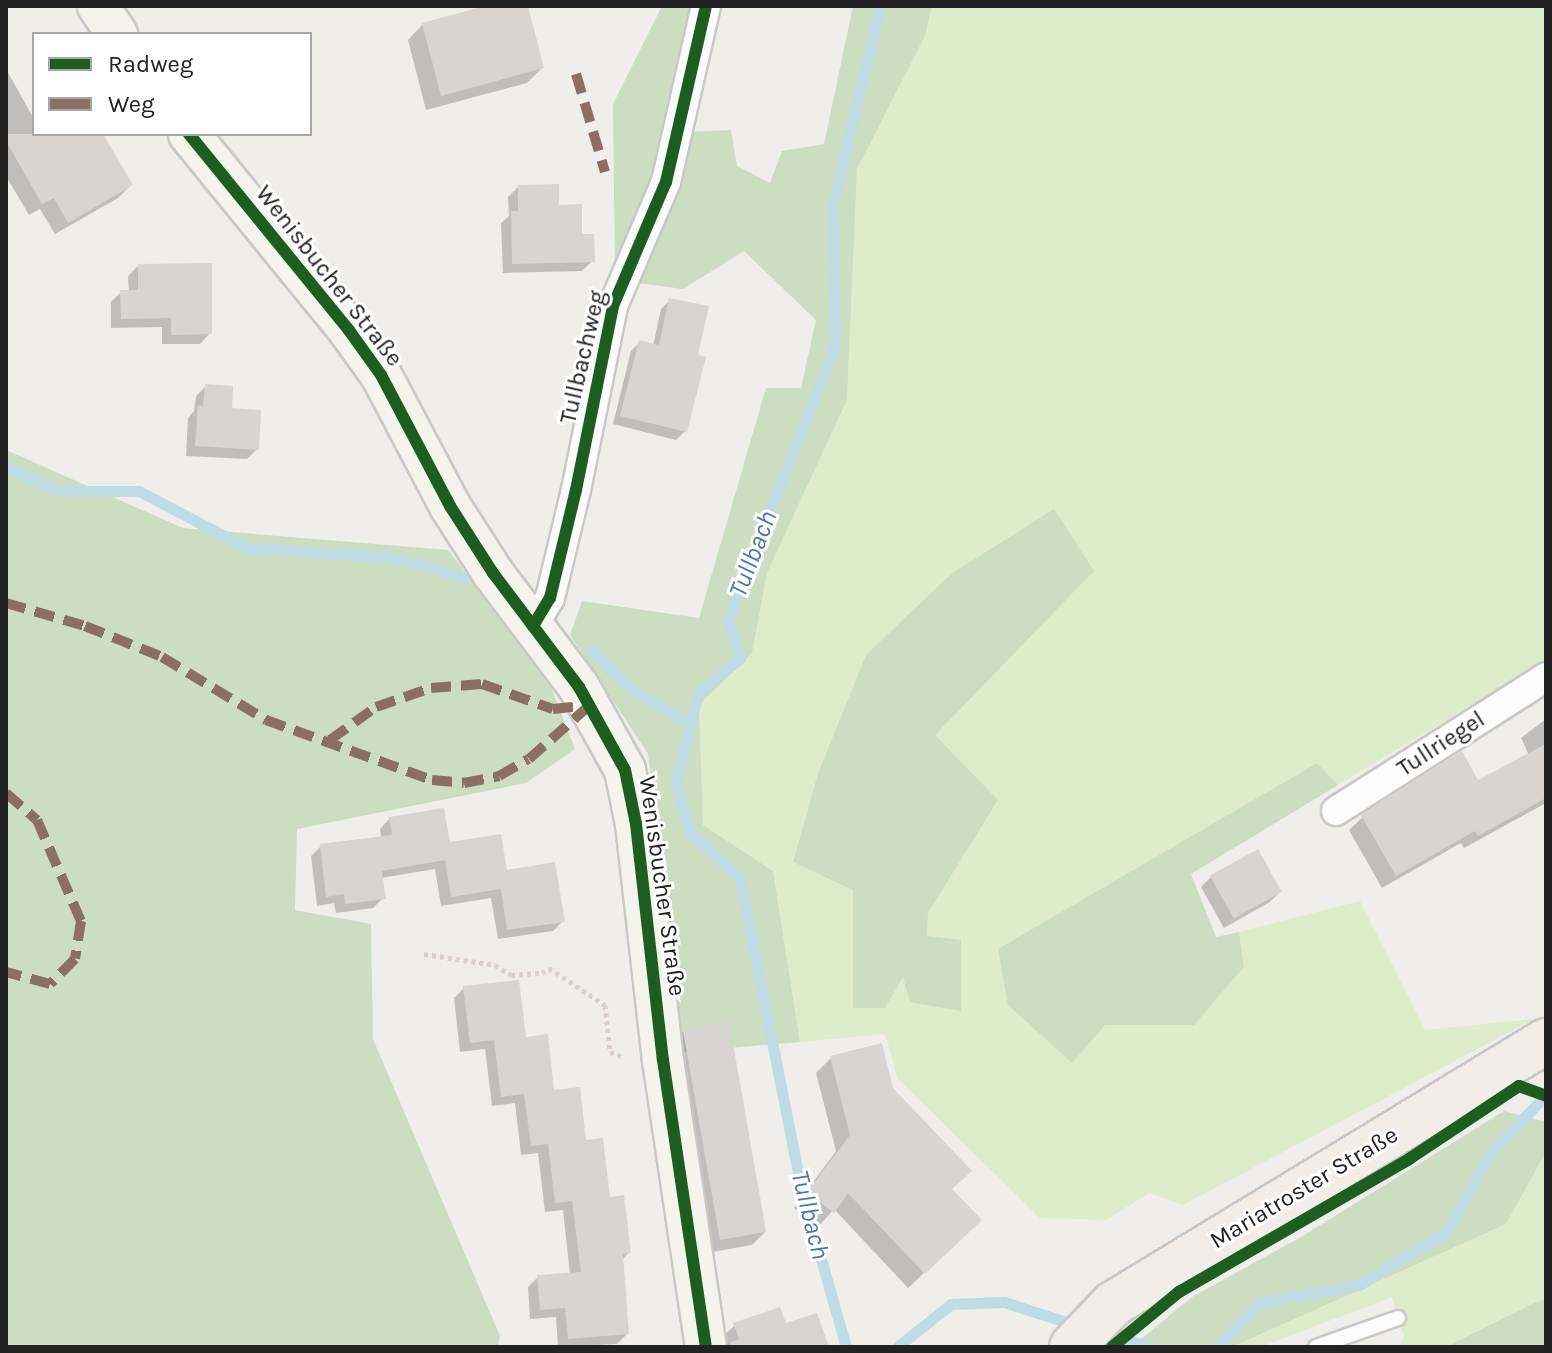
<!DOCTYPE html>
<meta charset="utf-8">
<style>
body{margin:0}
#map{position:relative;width:1552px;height:1353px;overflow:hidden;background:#f0eeeb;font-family:Karla,sans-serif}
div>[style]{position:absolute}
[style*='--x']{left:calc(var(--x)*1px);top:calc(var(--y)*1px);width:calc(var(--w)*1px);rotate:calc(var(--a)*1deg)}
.grass>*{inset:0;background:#ddeccb}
.forest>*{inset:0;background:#cbdec1}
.shadow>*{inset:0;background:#0003}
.stream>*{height:11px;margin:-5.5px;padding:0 5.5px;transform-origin:5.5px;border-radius:5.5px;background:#bfdbe3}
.building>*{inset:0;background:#d7d4d2;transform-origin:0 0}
.path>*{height:5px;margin-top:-2.5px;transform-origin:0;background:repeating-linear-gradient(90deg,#dccecd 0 4px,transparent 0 8px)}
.roads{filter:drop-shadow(2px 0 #c9c8c7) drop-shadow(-2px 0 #c9c8c7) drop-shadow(0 2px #c9c8c7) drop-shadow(0 -2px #c9c8c7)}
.lane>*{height:14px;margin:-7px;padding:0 7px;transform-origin:7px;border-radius:7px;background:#fdfcfc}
.street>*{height:28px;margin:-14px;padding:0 14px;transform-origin:14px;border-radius:14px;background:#fdfcfc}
.secondary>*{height:40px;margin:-20px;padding:0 20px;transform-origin:20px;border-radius:20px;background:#f4f4ed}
.primary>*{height:44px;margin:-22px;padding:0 22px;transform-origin:22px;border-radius:22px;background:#f3ede7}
.quiet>*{height:10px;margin-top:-5px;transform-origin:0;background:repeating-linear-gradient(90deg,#8d6e63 0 20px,transparent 0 30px)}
.cycleway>*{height:12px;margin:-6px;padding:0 6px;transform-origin:6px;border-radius:6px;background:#1b5e20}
span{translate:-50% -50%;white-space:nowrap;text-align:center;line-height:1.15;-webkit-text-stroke:6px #fff;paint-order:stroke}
.street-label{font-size:24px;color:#222}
.water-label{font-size:26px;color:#4a7aab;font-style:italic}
.frame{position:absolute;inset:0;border:8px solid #222;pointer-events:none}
.legend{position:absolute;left:32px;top:32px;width:280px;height:104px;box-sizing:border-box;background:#fff;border:2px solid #a7a7a7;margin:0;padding:10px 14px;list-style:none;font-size:24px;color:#222}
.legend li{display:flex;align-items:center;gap:16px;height:40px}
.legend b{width:40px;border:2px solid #a7a7a7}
</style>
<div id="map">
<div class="grass">
<i style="clip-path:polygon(evenodd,932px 6px,1546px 6px,1546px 660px,1338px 785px,1317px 763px,998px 950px,1105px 1025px,1194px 1025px,1244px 967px,1239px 932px,1360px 901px,1425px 1030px,1534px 1019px,1183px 1205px,1149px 1193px,1106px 1220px,1040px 1218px,898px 1079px,885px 1034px,800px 1042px,773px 871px,703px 825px,699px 705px,752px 653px,767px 573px,847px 400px,857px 169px,925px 36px,932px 6px,1094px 571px,934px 735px,998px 800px,928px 913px,927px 936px,903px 976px,853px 1008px,853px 890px,793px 861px,818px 773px,866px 655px,1094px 571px)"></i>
<i style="clip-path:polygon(1546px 1152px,1546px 1299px,1445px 1347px,1399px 1347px,1404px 1336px,1392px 1297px,1260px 1347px,1232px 1347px,1506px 1224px)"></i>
</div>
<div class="forest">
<i style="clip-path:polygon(662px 6px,722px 6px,686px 132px,731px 130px,737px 166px,770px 183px,782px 151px,824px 144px,853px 6px,932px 6px,925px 36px,857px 169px,847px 400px,767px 573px,752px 653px,699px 705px,703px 825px,773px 871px,800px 1042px,684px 1052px,648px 754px,570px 635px,582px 601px,699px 618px,766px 388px,801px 388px,816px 320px,744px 251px,683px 289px,615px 280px,613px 104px)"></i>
<i style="clip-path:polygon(6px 450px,183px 528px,448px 550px,549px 682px,575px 749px,526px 783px,297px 829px,295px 910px,371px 924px,373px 1039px,500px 1336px,498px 1347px,6px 1347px)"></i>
<i style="clip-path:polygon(1054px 509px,1094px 571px,935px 735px,998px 800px,928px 913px,927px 936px,961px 940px,961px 1011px,910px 1002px,903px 977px,885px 1008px,853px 1008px,853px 890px,793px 862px,818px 773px,866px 655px,951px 574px)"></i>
<i style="clip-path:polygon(1317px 763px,1338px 785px,1191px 874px,1216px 937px,1239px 932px,1244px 967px,1194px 1025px,1105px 1025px,1072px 1063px,1008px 1005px,998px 949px)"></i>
<i style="clip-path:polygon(1504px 1111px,1546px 1122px,1546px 1152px,1506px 1224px,1232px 1347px,1131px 1347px,1192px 1297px,1301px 1237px)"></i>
<i style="clip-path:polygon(1546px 1299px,1546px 1347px,1445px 1347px,1537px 1302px)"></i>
</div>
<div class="shadow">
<i style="clip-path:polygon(493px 6px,526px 6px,542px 68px,527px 83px,426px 110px,408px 40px,423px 24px)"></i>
<i style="clip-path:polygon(6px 69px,34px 119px,34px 134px,101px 134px,131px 185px,118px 198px,55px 234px,40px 209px,29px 215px,6px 176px)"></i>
<i style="clip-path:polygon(518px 187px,557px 207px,580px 236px,592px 261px,582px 271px,503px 273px,501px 223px,509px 216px,508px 197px)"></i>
<i style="clip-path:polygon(138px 266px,210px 333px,200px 344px,162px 344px,162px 327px,111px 328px,111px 302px,121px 292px,129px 292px,128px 276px)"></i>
<i style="clip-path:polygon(670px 300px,696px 356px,685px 431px,676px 440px,613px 424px,631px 351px,640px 342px,653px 346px,661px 309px)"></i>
<i style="clip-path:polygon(206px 386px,230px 410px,257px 449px,247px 459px,186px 456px,188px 418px,194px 411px,196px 396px)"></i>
<i style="clip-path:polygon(1546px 719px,1546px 803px,1464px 848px,1461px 843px,1382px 888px,1349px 830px,1363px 817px,1477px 783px,1529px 755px,1521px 738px)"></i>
<i style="clip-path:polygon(390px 818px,505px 872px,563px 921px,553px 931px,498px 939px,491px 898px,441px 906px,435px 869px,381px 878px,383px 898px,373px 908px,336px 913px,334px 903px,317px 906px,311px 856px,321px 846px,381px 838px,380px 829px)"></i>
<i style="clip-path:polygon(1211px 877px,1280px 892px,1270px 902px,1224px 928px,1201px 887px)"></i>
<i style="clip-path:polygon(464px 988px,524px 1039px,584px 1142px,629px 1252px,622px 1260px,627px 1334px,617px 1344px,558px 1347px,556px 1317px,530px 1319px,528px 1287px,538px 1277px,570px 1275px,563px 1210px,545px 1212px,538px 1153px,521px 1155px,515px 1103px,492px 1106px,485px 1049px,460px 1052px,454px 998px)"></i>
<i style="clip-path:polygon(684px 1031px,765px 1232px,752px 1245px,701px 1254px,670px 1044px)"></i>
<i style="clip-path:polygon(831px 1058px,891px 1089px,964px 1235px,908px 1288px,834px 1209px,818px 1227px,794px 1208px,836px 1151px,816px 1073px)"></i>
<i style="clip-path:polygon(735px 1325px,785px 1326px,827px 1347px,722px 1347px,719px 1340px)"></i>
</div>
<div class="stream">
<i style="--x:6;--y:468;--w:59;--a:23.1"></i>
<i style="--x:60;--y:491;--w:79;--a:0"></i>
<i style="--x:139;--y:491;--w:122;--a:27.8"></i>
<i style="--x:247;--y:548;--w:140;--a:3.7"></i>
<i style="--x:387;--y:557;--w:50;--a:12.7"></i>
<i style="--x:436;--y:568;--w:30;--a:21"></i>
<i style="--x:592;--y:650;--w:49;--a:45"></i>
<i style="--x:627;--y:685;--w:75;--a:32.4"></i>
<i style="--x:1099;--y:1332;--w:55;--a:15.8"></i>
<i style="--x:846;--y:1347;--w:160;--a:-105.9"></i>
<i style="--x:802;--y:1193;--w:320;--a:-101.2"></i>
<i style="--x:740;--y:879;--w:68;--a:-137.4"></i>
<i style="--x:690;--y:833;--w:55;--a:-104.8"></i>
<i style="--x:676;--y:780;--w:90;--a:-75.8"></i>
<i style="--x:698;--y:693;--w:55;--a:-39.8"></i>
<i style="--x:740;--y:658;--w:41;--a:-107.1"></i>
<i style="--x:728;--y:619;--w:295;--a:-68.7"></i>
<i style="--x:835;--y:344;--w:141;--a:-90.8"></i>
<i style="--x:833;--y:203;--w:203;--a:-76.6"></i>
<i style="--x:897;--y:1347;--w:69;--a:-38.5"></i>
<i style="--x:951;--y:1304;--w:53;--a:-2.2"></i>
<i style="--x:1004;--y:1302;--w:78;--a:18"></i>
<i style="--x:1216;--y:1347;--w:63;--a:-45.6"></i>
<i style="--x:1260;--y:1302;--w:100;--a:-9.7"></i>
<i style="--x:1359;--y:1285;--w:103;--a:-31.5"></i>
<i style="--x:1447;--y:1231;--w:93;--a:-60.9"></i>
<i style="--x:1492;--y:1150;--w:77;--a:-45.5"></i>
</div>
<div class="building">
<i style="clip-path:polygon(485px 6px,528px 6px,544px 68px,441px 96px,422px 23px)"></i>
<i style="clip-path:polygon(6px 134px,103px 134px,133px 185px,68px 223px,54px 198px,42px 204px,6px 141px)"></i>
<i style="clip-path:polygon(559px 184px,559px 205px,582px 204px,582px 234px,594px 234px,595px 262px,512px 264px,511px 211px,518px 211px,518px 185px)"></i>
<i style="clip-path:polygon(212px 263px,212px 334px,171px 335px,171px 318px,121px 319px,120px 290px,138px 290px,138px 264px)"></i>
<i style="clip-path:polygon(669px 298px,709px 306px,698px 355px,706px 357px,687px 432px,620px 416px,639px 340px,659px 345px)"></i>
<i style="clip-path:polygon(205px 384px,233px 386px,232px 408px,261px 410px,259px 450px,195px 446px,198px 405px,203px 406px)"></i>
<i style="clip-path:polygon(1546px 744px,1546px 798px,1478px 836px,1475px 831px,1396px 876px,1361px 815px,1462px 751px,1478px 780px)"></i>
<i style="clip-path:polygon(444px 808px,450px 842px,501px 834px,507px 870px,555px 862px,565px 922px,507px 930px,501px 889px,451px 897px,445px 860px,382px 871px,386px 899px,345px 904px,344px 894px,326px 897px,320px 844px,392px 835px,389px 817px)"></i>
<i style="left:1258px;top:849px;width:49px;height:55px;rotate:61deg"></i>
<i style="clip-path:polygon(519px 980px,526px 1037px,548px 1034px,554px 1090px,580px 1087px,586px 1140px,603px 1138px,610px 1197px,624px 1195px,631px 1253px,623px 1254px,629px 1334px,568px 1339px,565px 1308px,540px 1310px,537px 1275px,581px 1272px,572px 1201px,555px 1203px,548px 1144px,531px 1146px,524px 1094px,501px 1097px,494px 1040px,470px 1043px,463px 986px)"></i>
<i style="left:729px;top:1021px;width:214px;height:47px;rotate:80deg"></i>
<i style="clip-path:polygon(882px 1043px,893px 1088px,972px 1171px,952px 1189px,982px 1220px,925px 1274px,848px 1193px,834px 1213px,807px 1192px,850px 1135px,830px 1056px)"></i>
<i style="clip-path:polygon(780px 1307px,786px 1323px,817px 1313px,829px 1347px,731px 1347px,731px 1342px,739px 1339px,733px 1323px)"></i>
</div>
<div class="path">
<i style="--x:424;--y:954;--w:72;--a:8.8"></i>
<i style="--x:495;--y:965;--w:19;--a:32"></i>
<i style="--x:511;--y:975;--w:31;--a:-4"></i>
<i style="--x:542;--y:973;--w:9;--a:-36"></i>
<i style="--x:549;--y:968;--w:67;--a:33.5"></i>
<i style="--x:605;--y:1005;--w:47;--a:83.9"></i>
<i style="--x:610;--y:1052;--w:15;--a:20"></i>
</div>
<div class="roads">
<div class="lane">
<i style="--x:1316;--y:1347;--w:87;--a:-19.5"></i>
</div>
<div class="street">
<i style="--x:533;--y:626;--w:33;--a:-59"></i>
<i style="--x:550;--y:598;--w:111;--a:-76.5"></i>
<i style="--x:576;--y:490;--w:188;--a:-78.6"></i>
<i style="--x:613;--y:306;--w:135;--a:-66.9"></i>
<i style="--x:666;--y:182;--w:180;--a:-77.2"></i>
<i style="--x:1336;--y:811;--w:249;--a:-32.5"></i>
</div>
<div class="secondary">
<i style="--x:98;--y:6;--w:34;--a:56"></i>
<i style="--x:189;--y:134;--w:252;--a:50.8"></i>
<i style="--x:348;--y:329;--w:57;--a:54.3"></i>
<i style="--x:381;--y:375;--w:148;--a:62.2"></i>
<i style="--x:450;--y:506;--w:80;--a:57.3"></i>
<i style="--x:493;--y:573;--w:143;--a:53"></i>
<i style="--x:579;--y:687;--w:95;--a:61"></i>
<i style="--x:625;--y:770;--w:55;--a:78.5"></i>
<i style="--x:636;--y:824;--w:238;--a:83.5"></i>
<i style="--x:663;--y:1060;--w:290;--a:81.5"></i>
</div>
<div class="primary">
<i style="--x:1072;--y:1347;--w:59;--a:-46.4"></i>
<i style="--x:1113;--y:1304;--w:507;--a:-31.27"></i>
</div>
</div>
<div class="quiet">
<i style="--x:576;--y:74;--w:102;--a:73.5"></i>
<i style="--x:6;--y:603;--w:82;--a:16.2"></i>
<i style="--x:85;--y:626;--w:83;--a:21.9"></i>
<i style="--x:162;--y:657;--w:122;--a:31.2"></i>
<i style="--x:266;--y:720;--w:177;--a:19.9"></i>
<i style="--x:432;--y:780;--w:32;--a:5"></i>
<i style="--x:464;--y:783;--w:36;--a:-11"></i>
<i style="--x:499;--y:776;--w:34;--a:-30"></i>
<i style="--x:529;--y:759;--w:81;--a:-41.5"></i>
<i style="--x:330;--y:740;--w:57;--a:-35.7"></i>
<i style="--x:376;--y:707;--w:58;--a:-19.1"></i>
<i style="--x:431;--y:688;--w:51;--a:-4.5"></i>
<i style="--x:482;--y:684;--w:75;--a:19.4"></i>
<i style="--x:553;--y:709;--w:37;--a:-6"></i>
<i style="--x:6;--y:793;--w:41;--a:41.1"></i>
<i style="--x:37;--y:820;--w:110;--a:66.5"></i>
<i style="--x:81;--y:921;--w:38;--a:99"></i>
<i style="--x:75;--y:959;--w:35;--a:135"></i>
<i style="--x:50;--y:984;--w:46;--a:-164.7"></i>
</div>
<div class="cycleway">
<i style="--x:189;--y:134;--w:252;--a:50.8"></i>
<i style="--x:348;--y:329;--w:57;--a:54.3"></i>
<i style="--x:381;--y:375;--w:148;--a:62.2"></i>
<i style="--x:450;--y:506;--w:80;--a:57.3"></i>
<i style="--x:493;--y:573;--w:143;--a:53"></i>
<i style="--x:579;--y:687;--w:95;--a:61"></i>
<i style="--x:625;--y:770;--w:55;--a:78.5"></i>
<i style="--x:636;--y:824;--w:238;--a:83.5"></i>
<i style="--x:663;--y:1060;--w:290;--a:81.5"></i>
<i style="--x:533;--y:626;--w:33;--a:-59"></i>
<i style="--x:550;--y:598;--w:111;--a:-76.5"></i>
<i style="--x:576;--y:490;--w:188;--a:-78.6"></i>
<i style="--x:613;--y:306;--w:135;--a:-66.9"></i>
<i style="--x:666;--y:182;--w:180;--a:-77.2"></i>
<i style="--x:1112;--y:1347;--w:87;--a:-39.4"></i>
<i style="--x:1179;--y:1292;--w:266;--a:-30"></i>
<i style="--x:1409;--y:1159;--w:132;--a:-33.6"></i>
<i style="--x:1519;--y:1086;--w:29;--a:20"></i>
</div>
<div class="street-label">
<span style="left:329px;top:276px;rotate:52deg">Wenisbucher Straße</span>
<span style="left:583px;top:357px;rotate:-77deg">Tullbachweg</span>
<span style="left:1441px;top:744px;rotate:-33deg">Tullriegel</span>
<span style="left:662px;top:886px;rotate:82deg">Wenisbucher Straße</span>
<span style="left:1304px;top:1188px;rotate:-31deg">Mariatroster Straße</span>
</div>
<div class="water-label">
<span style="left:753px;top:554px;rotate:-69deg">Tullbach</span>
<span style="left:810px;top:1215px;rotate:76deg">Tullbach</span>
</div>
<div class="frame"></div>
<ul class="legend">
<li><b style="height:10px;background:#1b5e20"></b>Radweg</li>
<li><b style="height:10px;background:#8d6e63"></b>Weg</li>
</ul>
</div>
